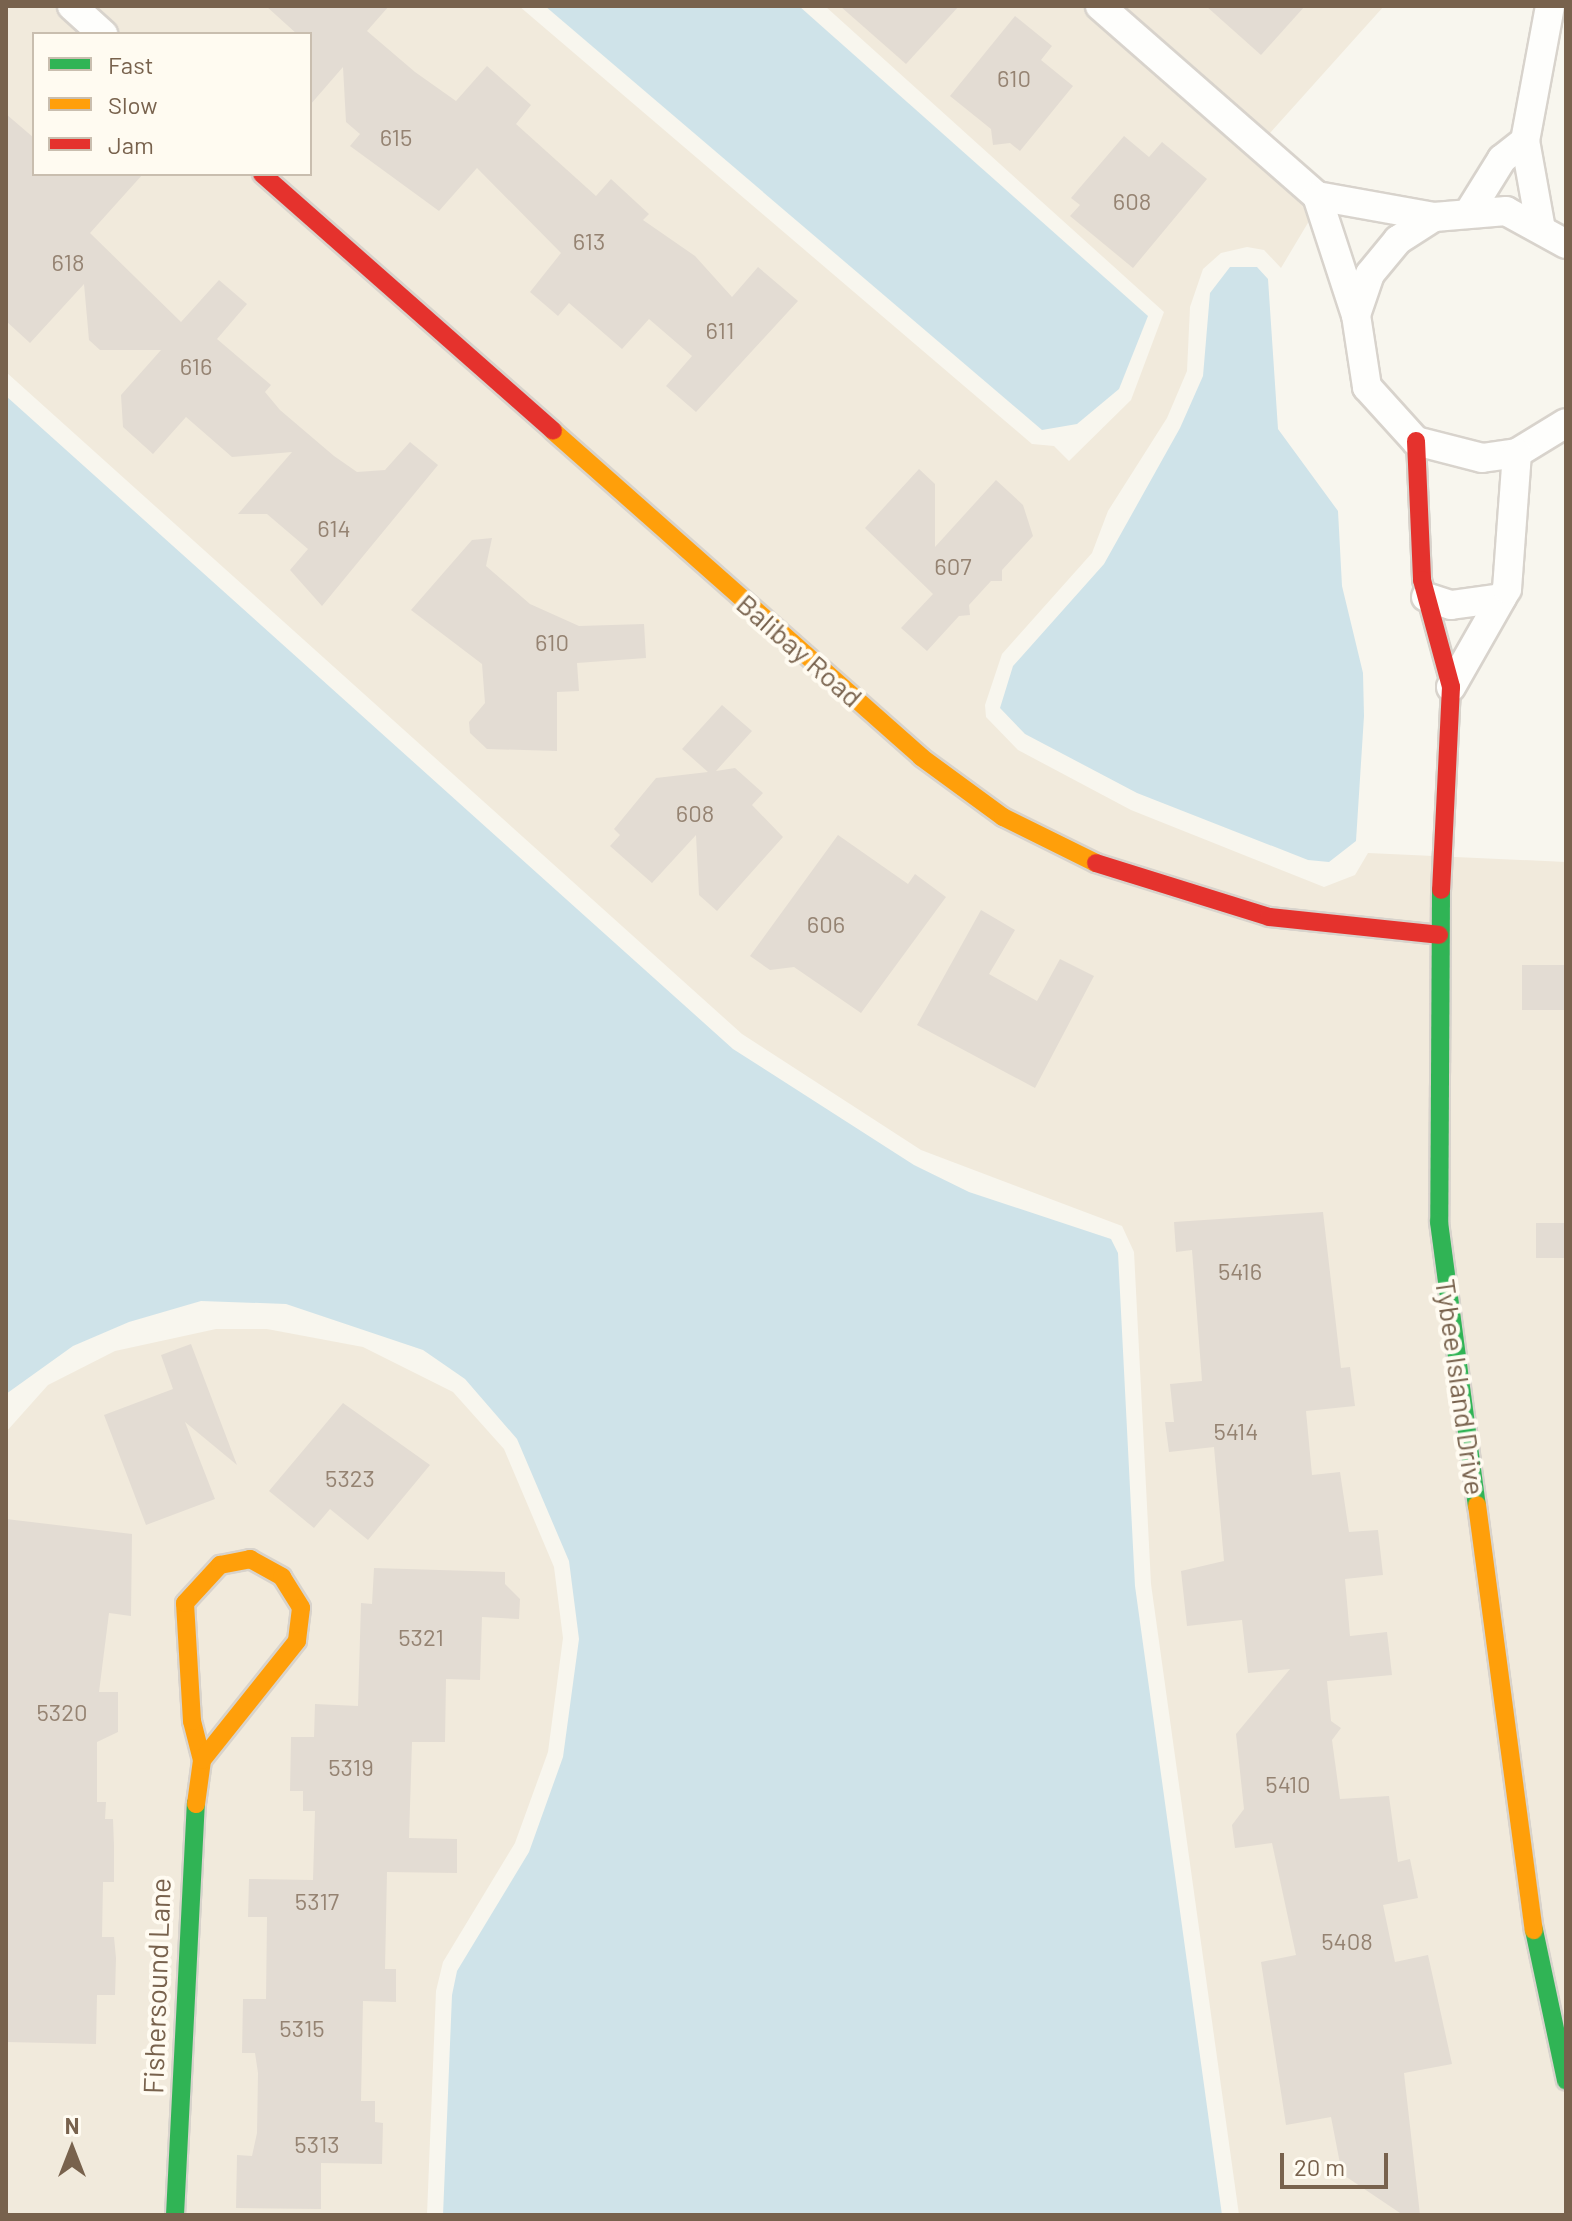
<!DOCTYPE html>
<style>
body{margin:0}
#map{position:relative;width:1572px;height:2221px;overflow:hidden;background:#f8f6ee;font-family:Barlow,sans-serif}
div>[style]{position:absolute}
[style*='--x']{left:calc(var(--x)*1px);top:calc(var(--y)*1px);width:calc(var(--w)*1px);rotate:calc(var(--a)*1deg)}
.residential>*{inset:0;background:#f1eadc}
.water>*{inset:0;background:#cfe3e9}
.building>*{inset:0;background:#e3dcd3;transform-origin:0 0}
.roads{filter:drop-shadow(2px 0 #d8d3cc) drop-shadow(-2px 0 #d8d3cc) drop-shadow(0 2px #d8d3cc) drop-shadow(0 -2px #d8d3cc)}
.street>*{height:28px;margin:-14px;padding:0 14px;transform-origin:14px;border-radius:14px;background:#fefefc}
.fast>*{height:18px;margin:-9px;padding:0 9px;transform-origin:9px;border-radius:9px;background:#30b455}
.slow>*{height:18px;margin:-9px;padding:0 9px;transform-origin:9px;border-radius:9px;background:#ff9f0a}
.jam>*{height:18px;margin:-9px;padding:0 9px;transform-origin:9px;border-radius:9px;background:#e5322d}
span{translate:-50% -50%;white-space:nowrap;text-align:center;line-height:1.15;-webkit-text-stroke:8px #fffbf1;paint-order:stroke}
.number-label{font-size:24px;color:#958372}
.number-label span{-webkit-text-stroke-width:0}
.street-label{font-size:28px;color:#78624d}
.frame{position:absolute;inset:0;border:8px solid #78624d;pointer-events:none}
.legend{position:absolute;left:32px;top:32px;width:280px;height:144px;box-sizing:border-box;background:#fffbf1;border:2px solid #c9beaf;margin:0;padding:10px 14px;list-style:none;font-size:24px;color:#78624d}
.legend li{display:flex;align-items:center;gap:16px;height:40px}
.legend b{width:40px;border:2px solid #c9beaf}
.north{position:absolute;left:32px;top:2109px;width:80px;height:80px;-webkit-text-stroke:6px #fffbf1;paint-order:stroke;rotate:0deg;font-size:22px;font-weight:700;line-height:32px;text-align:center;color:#78624d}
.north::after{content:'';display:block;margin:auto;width:28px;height:36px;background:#78624d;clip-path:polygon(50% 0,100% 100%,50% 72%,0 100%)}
.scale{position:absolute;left:1280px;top:2153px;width:108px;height:36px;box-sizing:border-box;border:4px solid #78624d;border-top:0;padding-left:10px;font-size:24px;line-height:28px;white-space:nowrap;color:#78624d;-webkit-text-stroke:6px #fffbf1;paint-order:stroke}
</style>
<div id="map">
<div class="residential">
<i style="clip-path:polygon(evenodd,6px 6px,519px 6px,1032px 444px,1054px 446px,1069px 461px,1131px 400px,1164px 312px,825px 6px,1384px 6px,1261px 143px,1324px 196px,1281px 268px,1264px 250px,1247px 247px,1221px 253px,1203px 269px,1190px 307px,1187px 371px,1167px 418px,1108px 511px,1092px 553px,1002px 654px,985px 705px,986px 717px,1018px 750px,1131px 810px,1324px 887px,1355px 875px,1368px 853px,1566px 862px,1566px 2215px,1239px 2215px,1151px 1584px,1134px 1252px,1122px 1226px,921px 1150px,742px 1034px,6px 372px,6px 6px,34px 34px,310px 34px,310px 174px,34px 174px,34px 34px)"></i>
<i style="clip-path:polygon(216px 1329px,267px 1329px,363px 1347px,453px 1392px,504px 1449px,554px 1567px,563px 1638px,548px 1752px,515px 1843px,443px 1962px,436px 1991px,427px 2215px,6px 2215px,6px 1432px,48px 1385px,115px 1351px)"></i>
</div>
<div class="water">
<i style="clip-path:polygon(545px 6px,799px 6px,1148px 316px,1119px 389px,1077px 424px,1042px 430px)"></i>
<i style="clip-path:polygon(1230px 267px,1257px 267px,1268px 279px,1278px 429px,1338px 511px,1342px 586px,1363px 673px,1364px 716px,1356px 841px,1329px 862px,1308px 860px,1137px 793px,1025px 734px,1000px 708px,1013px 666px,1104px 564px,1180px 428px,1203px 376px,1210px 293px)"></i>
<i style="clip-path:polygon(6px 396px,733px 1049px,914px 1165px,969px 1192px,1111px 1239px,1118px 1253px,1135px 1586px,1222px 2215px,443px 2215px,452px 1995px,457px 1971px,529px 1852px,563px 1757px,579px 1639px,569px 1561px,517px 1439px,465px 1379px,423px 1350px,286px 1304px,201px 1301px,129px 1322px,73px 1346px,6px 1394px)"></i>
</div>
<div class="building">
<i style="clip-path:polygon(266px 6px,389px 6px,367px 31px,415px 72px,456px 101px,487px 66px,531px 105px,516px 124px,596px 196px,611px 179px,649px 214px,643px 220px,695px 256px,732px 297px,758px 267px,798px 301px,696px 412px,666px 386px,692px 356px,649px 319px,622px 349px,569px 303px,558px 316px,530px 292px,561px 253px,477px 168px,439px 211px,350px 146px,360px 134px,346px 122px,343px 67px,310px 105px,310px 34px,297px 34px)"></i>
<i style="clip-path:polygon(840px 6px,959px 6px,906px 64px)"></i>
<i style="clip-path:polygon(1206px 6px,1305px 6px,1261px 55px)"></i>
<i style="clip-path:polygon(1015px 16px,1052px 46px,1041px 60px,1073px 86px,1020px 151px,1010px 143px,993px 145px,991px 129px,950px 96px)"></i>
<i style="clip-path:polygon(6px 114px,34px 138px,34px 174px,143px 174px,90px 233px,181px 322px,219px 280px,247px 304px,217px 339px,271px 385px,265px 392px,280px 410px,334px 456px,357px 472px,385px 470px,410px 442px,438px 465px,322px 606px,290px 570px,308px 549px,267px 514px,238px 514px,292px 452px,232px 457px,186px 417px,153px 454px,123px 427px,121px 395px,161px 350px,100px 350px,89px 340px,84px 284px,30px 343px,6px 321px)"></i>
<i style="clip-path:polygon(1124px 136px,1149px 157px,1162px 142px,1207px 179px,1133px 268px,1070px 216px,1080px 205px,1071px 198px)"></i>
<i style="clip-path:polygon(919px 469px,935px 484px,935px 547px,996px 480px,1023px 505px,1033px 536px,1002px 570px,1002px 581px,991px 581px,969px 605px,970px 615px,959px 616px,927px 651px,901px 628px,933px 594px,865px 528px)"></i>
<i style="clip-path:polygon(492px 538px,486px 566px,530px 604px,579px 626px,644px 624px,646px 658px,577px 663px,579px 691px,557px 692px,557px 751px,487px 749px,470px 733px,469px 722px,485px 703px,482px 664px,411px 610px,472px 540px)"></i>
<i style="clip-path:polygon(722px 705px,752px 731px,716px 771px,735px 768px,763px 793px,752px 805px,783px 837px,717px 911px,699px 895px,696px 835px,652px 883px,610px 846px,620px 835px,614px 829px,656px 778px,708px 772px,682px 749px)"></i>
<i style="clip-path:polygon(838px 835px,908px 884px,915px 874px,946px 897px,861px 1013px,794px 967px,770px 970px,750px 956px)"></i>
<i style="clip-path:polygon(981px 910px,1015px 930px,989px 974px,1037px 1001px,1060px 959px,1094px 976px,1035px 1088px,917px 1025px)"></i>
<i style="left:1522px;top:965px;width:44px;height:45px"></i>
<i style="clip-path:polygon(1323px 1212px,1341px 1368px,1350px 1367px,1355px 1406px,1306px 1411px,1312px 1475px,1340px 1472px,1349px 1532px,1378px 1530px,1383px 1575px,1345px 1579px,1350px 1636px,1387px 1632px,1392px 1675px,1327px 1681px,1331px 1721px,1341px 1728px,1332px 1740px,1340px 1799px,1389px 1796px,1398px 1862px,1410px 1859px,1418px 1898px,1383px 1905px,1395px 1962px,1428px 1955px,1452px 2064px,1404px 2073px,1420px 2215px,1403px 2215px,1342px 2174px,1331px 2117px,1286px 2125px,1261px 1962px,1296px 1955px,1272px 1843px,1235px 1848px,1232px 1825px,1244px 1809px,1236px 1734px,1290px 1669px,1248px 1673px,1242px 1620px,1187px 1626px,1181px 1571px,1224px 1561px,1214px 1447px,1169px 1452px,1165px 1422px,1174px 1422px,1170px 1384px,1202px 1381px,1192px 1250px,1176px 1252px,1174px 1222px)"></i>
<i style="left:1536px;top:1223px;width:30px;height:35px"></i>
<i style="clip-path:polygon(191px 1344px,237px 1465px,185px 1422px,215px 1499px,146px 1525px,104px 1415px,173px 1389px,161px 1355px)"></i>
<i style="clip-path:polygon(343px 1403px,430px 1465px,368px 1540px,330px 1509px,314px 1528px,269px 1491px)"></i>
<i style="clip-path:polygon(6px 1519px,132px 1534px,131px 1616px,109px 1613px,99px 1692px,118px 1692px,118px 1732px,97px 1742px,97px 1802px,106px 1802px,105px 1819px,113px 1819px,114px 1846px,114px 1882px,103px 1882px,102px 1937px,114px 1937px,116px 1958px,115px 1995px,97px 1995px,96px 2044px,6px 2042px)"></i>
<i style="clip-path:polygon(374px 1568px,505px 1572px,505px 1584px,520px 1599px,519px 1619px,482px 1617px,480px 1680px,446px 1679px,445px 1742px,412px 1742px,409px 1838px,457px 1839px,457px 1873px,387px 1872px,385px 1969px,396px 1969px,396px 2002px,363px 2001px,361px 2101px,375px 2101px,375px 2122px,383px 2123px,382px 2164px,321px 2163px,321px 2209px,236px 2208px,237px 2155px,252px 2156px,257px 2133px,258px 2073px,255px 2053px,242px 2053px,243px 1999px,266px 1999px,267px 1917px,248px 1917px,249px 1879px,313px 1880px,315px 1811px,303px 1811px,303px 1791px,290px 1791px,291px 1737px,314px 1737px,315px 1704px,358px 1706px,361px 1603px,372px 1604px)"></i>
</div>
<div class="roads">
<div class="street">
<i style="--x:72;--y:6;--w:42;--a:42.1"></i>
<i style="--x:1100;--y:6;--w:288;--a:41.2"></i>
<i style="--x:1317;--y:196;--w:119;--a:10.2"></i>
<i style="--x:1317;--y:196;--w:125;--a:71.9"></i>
<i style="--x:1471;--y:209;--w:59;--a:-58.2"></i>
<i style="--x:1502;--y:159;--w:29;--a:-38"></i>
<i style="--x:1540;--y:224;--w:84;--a:-100.2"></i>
<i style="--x:1525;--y:141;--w:137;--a:-79.5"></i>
<i style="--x:1566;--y:244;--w:68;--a:-151.2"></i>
<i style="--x:1506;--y:211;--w:72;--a:175.2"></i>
<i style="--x:1434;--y:217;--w:43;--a:147.4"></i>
<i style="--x:1398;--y:240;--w:44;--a:129.5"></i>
<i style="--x:1370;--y:274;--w:43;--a:108.9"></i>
<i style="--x:1356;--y:315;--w:73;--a:81.3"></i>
<i style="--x:1367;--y:387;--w:73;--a:47.8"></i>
<i style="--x:1416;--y:441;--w:68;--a:14.4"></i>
<i style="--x:1482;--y:458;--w:35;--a:-8"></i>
<i style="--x:1517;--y:453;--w:57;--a:-31.5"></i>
<i style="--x:1426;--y:597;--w:26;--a:18"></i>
<i style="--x:1451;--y:605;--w:51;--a:-7.8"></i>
<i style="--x:1451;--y:687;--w:113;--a:-60.3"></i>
<i style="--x:1507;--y:589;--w:136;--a:-85.8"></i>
</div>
<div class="fast">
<i style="--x:1441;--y:890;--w:332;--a:90.3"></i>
<i style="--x:1439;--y:1222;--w:286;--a:82.4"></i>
<i style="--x:1534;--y:1930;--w:154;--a:78"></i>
<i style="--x:175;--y:2215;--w:412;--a:-87.1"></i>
</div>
<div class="slow">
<i style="--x:553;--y:431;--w:492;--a:41.5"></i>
<i style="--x:921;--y:757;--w:102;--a:36.2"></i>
<i style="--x:1003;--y:817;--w:104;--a:26.3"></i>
<i style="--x:1477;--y:1505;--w:429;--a:82.4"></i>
<i style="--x:196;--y:1804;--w:44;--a:-82.2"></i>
<i style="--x:202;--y:1760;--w:40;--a:-104.4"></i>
<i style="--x:192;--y:1721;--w:118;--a:-93.4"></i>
<i style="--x:185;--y:1603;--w:52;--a:-47.4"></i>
<i style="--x:220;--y:1565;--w:31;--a:-11"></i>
<i style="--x:250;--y:1559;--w:37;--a:29"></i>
<i style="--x:282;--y:1577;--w:36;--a:58"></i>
<i style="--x:301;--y:1608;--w:33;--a:97"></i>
<i style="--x:297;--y:1641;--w:152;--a:128.6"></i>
</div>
<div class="jam">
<i style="--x:262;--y:174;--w:388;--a:41.4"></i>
<i style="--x:1416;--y:441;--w:139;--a:87.5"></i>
<i style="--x:1422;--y:580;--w:111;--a:74.8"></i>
<i style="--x:1451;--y:687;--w:203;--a:92.8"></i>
<i style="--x:1096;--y:863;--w:181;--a:17.3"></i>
<i style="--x:1269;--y:917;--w:171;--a:6"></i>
</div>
</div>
<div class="number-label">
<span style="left:1014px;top:78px">610</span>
<span style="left:396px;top:137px">615</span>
<span style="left:1132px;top:201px">608</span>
<span style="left:589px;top:241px">613</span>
<span style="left:68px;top:262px">618</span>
<span style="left:720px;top:330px">611</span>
<span style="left:196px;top:366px">616</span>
<span style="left:334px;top:528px">614</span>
<span style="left:953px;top:566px">607</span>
<span style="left:552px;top:642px">610</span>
<span style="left:695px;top:813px">608</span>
<span style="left:826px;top:924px">606</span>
<span style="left:1240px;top:1271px">5416</span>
<span style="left:1236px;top:1431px">5414</span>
<span style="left:350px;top:1478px">5323</span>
<span style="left:421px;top:1637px">5321</span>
<span style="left:62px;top:1712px">5320</span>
<span style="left:351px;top:1767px">5319</span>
<span style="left:1288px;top:1784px">5410</span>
<span style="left:317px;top:1901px">5317</span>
<span style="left:1347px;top:1941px">5408</span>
<span style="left:302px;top:2028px">5315</span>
<span style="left:317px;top:2144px">5313</span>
</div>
<div class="street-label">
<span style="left:800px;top:650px;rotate:41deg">Balibay Road</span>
<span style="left:1461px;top:1387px;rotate:82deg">Tybee Island Drive</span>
<span style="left:156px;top:1986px;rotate:-88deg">Fishersound Lane</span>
</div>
<div class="frame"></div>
<ul class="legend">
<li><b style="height:10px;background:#30b455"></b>Fast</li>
<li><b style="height:10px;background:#ff9f0a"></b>Slow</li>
<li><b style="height:10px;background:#e5322d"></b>Jam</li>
</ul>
<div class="north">N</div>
<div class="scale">20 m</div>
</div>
